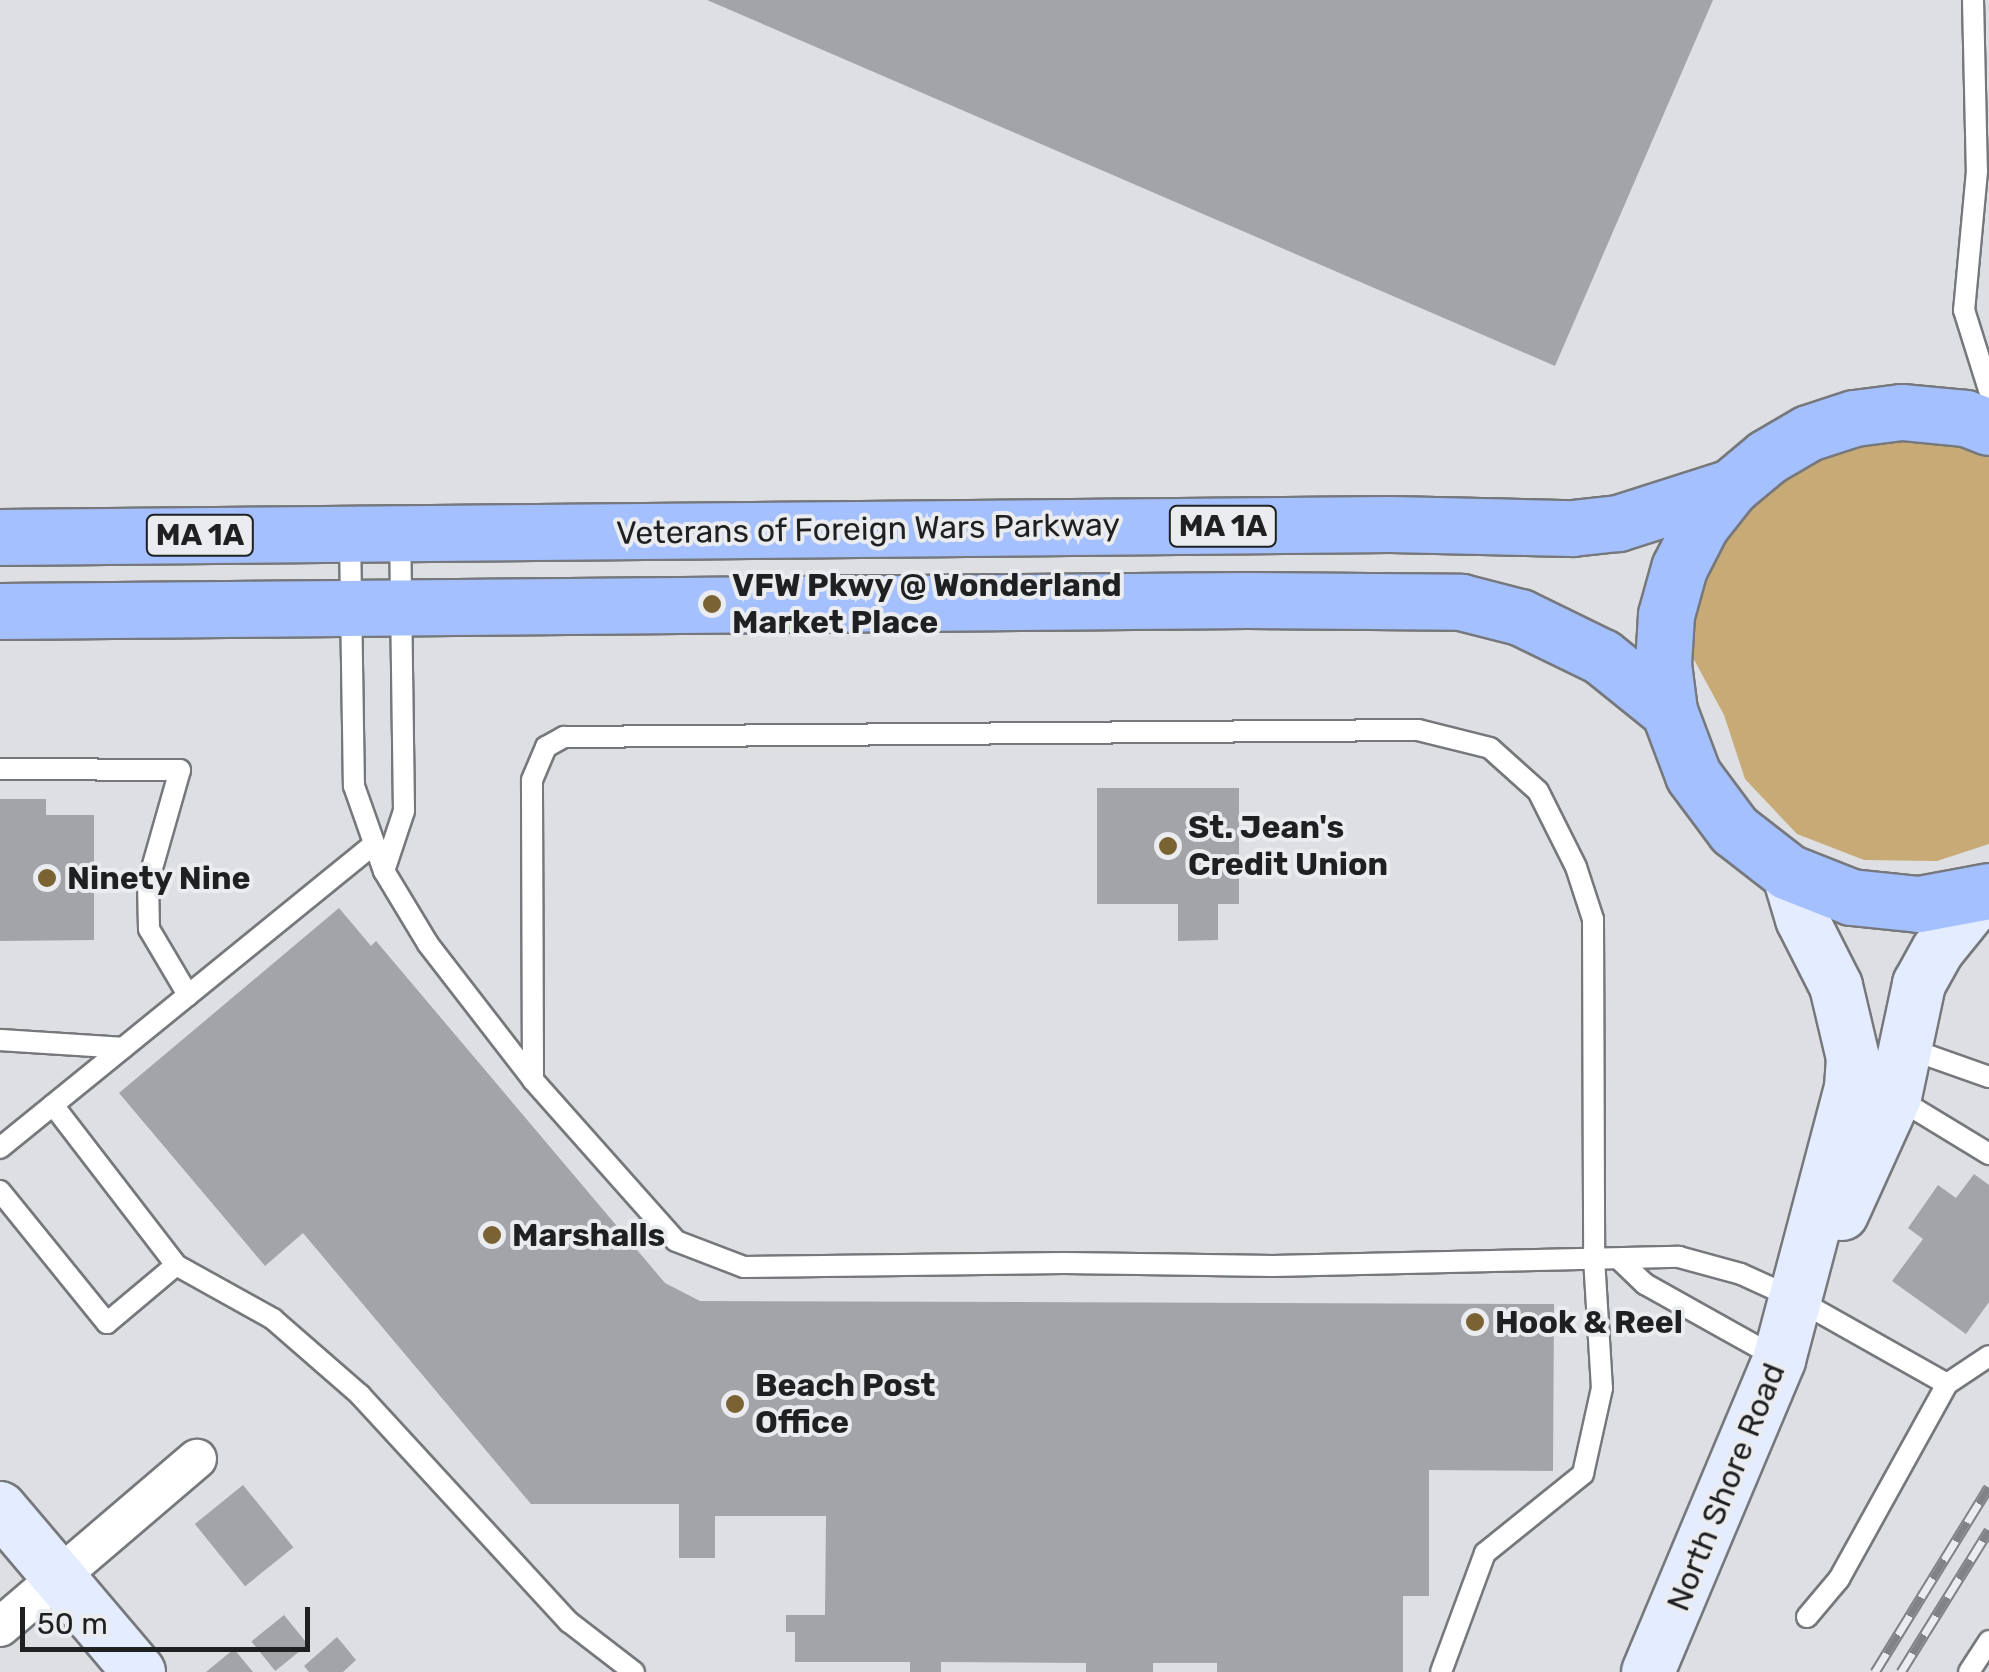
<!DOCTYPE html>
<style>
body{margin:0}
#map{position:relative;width:1989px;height:1672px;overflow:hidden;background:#dddfe3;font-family:Rubik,sans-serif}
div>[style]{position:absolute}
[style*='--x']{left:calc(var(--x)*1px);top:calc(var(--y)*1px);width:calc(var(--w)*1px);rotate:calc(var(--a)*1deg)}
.green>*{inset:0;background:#c7aa76}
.building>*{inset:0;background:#a2a4a8;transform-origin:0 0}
.roads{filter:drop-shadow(2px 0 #76787b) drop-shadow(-2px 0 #76787b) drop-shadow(0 2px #76787b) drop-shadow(0 -2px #76787b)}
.lane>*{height:20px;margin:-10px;padding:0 10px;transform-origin:10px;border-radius:10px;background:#fff}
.street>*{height:38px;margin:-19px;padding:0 19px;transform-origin:19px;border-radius:19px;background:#fff}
.secondary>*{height:52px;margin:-26px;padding:0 26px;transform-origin:26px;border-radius:26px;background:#e4ecff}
.highway>*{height:55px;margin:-27.5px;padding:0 27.5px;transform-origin:27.5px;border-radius:27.5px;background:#a5c0ff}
.rail>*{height:11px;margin-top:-5.5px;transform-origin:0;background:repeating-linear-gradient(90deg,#eaecf0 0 22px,#808285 0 44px);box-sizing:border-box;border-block:2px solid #808285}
.dots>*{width:28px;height:28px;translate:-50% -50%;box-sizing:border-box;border:5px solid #eaecf0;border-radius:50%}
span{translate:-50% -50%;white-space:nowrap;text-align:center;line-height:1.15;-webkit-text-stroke:8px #eaecf0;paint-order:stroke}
.shield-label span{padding:2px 8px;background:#eaecf0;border:2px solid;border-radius:8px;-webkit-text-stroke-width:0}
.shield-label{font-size:30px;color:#1f2022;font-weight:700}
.street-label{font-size:32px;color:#1f2022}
.poi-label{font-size:32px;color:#1f2022;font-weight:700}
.left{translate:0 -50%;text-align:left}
.scale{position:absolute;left:20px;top:1607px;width:290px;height:45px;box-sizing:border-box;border:5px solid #1f2022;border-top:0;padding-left:12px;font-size:30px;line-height:35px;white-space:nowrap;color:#1f2022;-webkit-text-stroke:8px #eaecf0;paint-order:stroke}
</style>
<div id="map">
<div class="green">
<i style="clip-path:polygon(1910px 437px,1977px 450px,1989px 456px,1989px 844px,1937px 861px,1864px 860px,1797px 834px,1745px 779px,1724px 715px,1691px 654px,1690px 618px,1708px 562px,1732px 525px,1781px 477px,1842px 446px)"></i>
</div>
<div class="building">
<i style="clip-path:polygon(707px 0,1713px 0,1555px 366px)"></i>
<i style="clip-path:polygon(1097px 788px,1239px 788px,1239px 904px,1218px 904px,1218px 940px,1178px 941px,1178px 904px,1097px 904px)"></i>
<i style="clip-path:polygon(0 799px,46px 799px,46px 815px,94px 815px,94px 940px,0 941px)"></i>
<i style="clip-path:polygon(339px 908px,371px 946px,376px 941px,665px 1283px,700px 1301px,1554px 1304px,1553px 1471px,1429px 1470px,1429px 1596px,1403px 1596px,1403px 1672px,1217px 1672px,1217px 1663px,1153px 1663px,1153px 1672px,1086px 1672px,1086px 1663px,941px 1662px,941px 1672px,910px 1672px,910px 1662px,795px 1662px,795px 1632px,786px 1632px,786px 1615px,825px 1615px,826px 1516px,715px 1516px,715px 1558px,679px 1558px,679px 1504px,531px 1504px,303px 1233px,265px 1266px,119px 1093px)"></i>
<i style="clip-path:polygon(1974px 1174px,1989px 1185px,1989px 1302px,1966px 1334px,1892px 1281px,1923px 1239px,1908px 1228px,1938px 1185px,1956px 1198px)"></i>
<i style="left:243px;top:1485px;width:80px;height:62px;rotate:51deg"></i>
<i style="left:284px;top:1615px;width:38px;height:42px;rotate:51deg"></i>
<i style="clip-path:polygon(337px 1637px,356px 1660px,343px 1672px,309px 1672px,304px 1666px)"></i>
<i style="clip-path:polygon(234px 1649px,253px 1672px,206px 1672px)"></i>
</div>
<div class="roads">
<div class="lane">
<i style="--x:1973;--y:0;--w:171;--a:88.7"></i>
<i style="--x:1977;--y:171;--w:140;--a:95.3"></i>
<i style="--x:1964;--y:310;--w:84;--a:72.6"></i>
<i style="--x:350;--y:536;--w:250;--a:89.1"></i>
<i style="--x:354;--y:786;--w:90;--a:70.6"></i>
<i style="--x:384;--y:871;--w:85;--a:58.9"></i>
<i style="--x:428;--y:944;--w:172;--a:52.3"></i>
<i style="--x:533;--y:1080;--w:215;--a:48.4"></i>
<i style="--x:676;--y:1241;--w:73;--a:20.9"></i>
<i style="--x:744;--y:1267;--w:320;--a:-0.7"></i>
<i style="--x:1064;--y:1263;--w:209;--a:0.8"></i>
<i style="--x:1273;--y:1266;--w:406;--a:-1.3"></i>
<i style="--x:1679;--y:1257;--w:64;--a:15.3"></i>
<i style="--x:1741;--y:1274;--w:63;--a:24.5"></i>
<i style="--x:1798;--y:1300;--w:171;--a:29.4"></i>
<i style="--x:1947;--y:1384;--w:50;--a:-33.7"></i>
<i style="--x:0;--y:769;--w:180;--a:0.3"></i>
<i style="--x:180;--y:770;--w:116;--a:105.9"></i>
<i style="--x:148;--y:882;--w:47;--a:88.8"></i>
<i style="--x:149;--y:929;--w:77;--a:59.4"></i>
<i style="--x:384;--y:871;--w:63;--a:-71.6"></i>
<i style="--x:404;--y:811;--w:275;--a:-90.8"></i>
<i style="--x:0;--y:1040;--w:123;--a:3.7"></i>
<i style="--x:1907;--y:1048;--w:87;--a:19.5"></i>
<i style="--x:533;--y:1080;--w:300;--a:-90.2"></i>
<i style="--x:532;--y:780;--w:36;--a:-67"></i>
<i style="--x:546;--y:747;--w:21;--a:-29"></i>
<i style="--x:564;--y:737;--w:854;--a:-0.47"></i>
<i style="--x:1418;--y:730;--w:74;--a:14"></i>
<i style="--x:1490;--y:748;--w:64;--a:41.9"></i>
<i style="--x:1538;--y:791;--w:85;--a:63.4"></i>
<i style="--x:1576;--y:867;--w:55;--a:71.9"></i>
<i style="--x:1593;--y:919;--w:339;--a:89.8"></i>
<i style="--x:1594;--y:1258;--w:130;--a:86.5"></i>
<i style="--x:1602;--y:1388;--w:88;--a:102.5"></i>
<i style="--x:1583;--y:1474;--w:126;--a:141.1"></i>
<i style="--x:1485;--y:1553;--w:127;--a:110.3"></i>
<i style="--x:1897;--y:1098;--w:108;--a:31.3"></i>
<i style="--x:53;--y:1105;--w:202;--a:52.4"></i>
<i style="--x:0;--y:1148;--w:482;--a:-39.1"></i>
<i style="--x:0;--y:1191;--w:170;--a:51"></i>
<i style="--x:107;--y:1323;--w:90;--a:-40"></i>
<i style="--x:176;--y:1265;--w:111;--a:29.1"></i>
<i style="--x:273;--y:1319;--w:116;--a:41.1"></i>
<i style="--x:360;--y:1395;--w:309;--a:47.4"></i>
<i style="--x:569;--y:1622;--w:82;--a:37.6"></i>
<i style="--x:1620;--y:1260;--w:35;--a:44"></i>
<i style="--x:1645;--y:1284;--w:154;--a:29.2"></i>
<i style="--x:1807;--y:1617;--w:50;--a:-49.9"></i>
<i style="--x:1839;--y:1579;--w:223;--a:-61"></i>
<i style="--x:1969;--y:1672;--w:37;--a:-57"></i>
</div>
<div class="street">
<i style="--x:0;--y:1627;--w:259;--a:-40.5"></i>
</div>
<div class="secondary">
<i style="--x:1842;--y:1214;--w:128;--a:-65.6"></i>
<i style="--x:1895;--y:1097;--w:116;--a:-78"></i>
<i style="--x:1919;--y:984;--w:39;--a:-61"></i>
<i style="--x:1938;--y:950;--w:75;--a:-51"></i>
<i style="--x:0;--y:1508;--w:215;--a:49.7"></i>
<i style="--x:1648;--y:1672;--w:338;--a:-67.2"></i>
<i style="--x:1779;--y:1360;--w:282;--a:-75.2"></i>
<i style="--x:1851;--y:1087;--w:29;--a:-86"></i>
<i style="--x:1853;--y:1058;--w:74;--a:-103.3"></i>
<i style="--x:1836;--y:986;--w:75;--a:-116.9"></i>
<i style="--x:1802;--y:919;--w:49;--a:-106.6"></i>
</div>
<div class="highway">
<i style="--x:1989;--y:427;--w:26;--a:-159"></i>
<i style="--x:1965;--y:418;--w:64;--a:-174.6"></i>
<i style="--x:1901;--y:412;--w:47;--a:172.7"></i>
<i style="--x:1854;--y:418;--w:48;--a:161.9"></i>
<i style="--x:1808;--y:433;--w:48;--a:149.7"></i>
<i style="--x:1767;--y:457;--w:47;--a:140.2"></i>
<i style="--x:1731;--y:487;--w:48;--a:128.3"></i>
<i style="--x:1701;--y:525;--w:48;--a:117.1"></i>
<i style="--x:1679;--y:568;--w:49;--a:105.5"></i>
<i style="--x:1666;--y:615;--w:49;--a:93.5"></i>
<i style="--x:1663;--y:664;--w:47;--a:82.7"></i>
<i style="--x:1669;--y:711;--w:68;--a:69.4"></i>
<i style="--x:1693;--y:775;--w:69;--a:53.3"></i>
<i style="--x:1734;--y:830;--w:68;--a:37.9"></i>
<i style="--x:1788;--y:872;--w:68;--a:21.6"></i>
<i style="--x:1851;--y:897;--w:68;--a:5.9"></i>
<i style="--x:1919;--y:904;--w:71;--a:-10.5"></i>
<i style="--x:0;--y:537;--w:1390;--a:-0.54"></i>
<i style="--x:1390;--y:524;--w:182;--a:1.3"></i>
<i style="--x:1572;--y:528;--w:46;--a:-6.2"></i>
<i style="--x:1618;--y:523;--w:119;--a:-17.7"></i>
<i style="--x:0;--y:611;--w:1247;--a:-0.51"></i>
<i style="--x:1247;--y:600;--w:214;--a:0.5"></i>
<i style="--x:1461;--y:602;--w:61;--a:14.3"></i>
<i style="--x:1520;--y:617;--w:91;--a:26"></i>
<i style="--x:1602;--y:657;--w:86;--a:38.9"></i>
</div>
</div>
<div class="rail">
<i style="--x:1875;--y:1672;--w:217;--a:-58.4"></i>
<i style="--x:1901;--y:1672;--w:167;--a:-58.2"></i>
</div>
<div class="dots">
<i style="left:712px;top:604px;background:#7b6233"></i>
<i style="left:1168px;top:846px;background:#7b6233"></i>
<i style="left:47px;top:878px;background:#7b6233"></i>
<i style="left:492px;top:1235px;background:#7b6233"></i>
<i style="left:1475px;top:1322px;background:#7b6233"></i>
<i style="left:735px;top:1404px;background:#7b6233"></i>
</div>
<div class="shield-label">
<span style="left:1223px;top:526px">MA 1A</span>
<span style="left:200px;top:535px">MA 1A</span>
</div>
<div class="street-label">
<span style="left:868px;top:529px;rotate:-1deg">Veterans of Foreign Wars Parkway</span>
<span style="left:1726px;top:1487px;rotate:-68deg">North Shore Road</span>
</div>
<div class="poi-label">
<span class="left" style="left:732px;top:604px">VFW Pkwy @ Wonderland<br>Market Place</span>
<span class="left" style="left:1188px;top:846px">St. Jean's<br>Credit Union</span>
<span class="left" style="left:67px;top:878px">Ninety Nine</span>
<span class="left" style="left:512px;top:1235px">Marshalls</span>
<span class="left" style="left:1495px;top:1322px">Hook &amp; Reel</span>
<span class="left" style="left:755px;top:1404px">Beach Post<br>Office</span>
</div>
<div class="scale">50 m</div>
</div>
